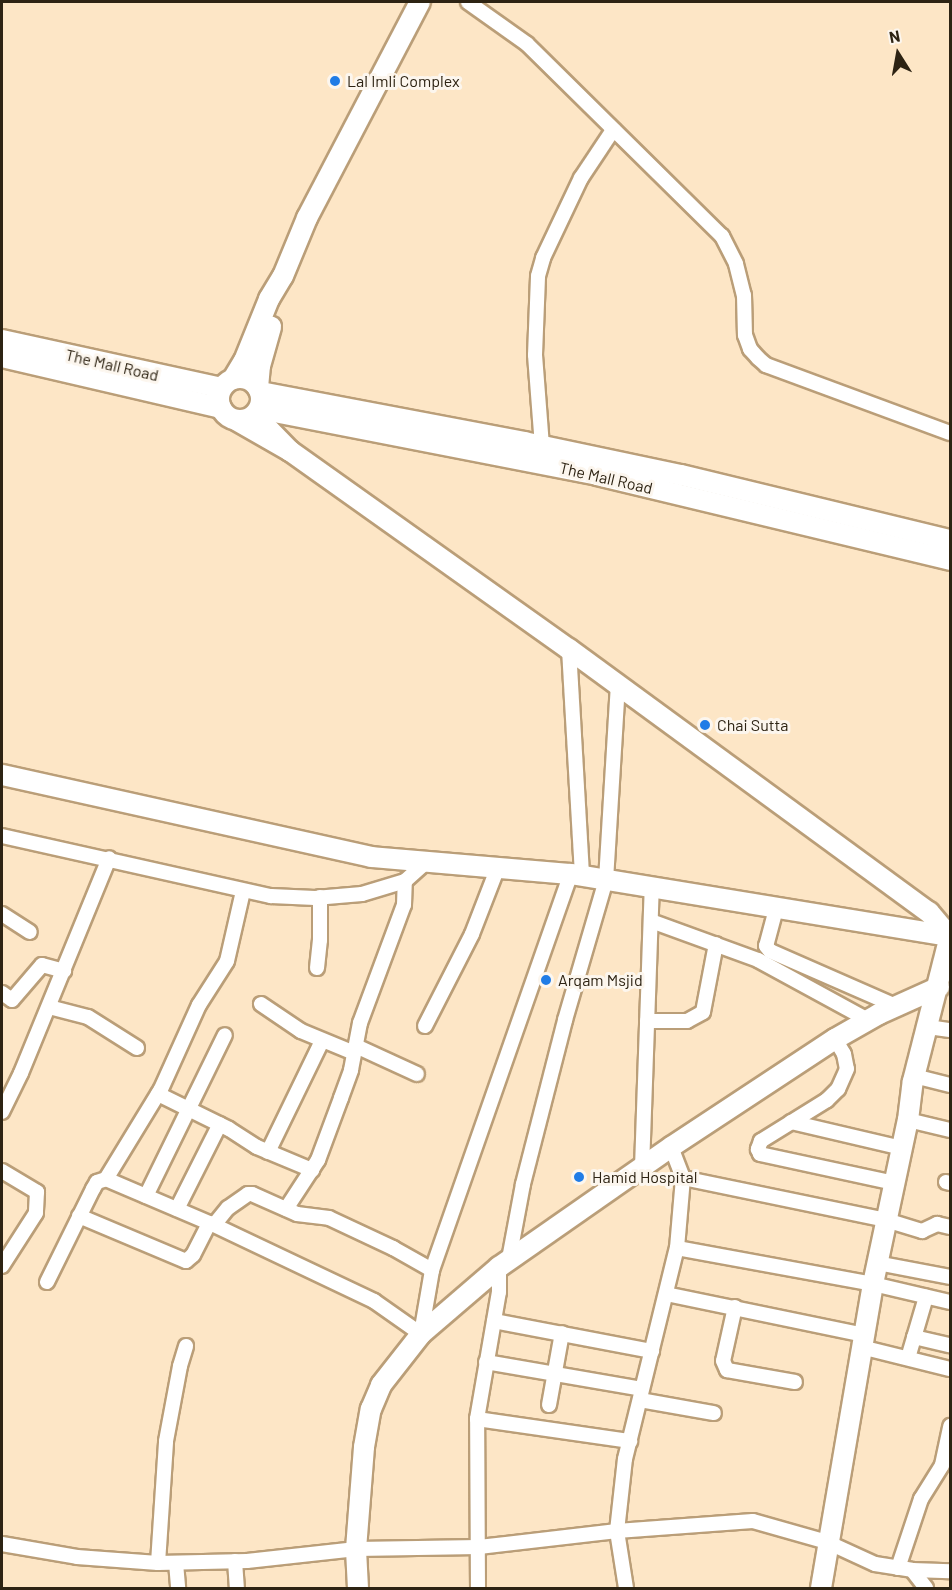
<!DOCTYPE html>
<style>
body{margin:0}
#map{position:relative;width:952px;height:1590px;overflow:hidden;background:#fde6c6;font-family:Barlow,sans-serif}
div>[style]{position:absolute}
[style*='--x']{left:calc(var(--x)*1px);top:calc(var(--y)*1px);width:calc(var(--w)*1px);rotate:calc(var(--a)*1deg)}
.roads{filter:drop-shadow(2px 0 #ba9e78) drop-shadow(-2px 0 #ba9e78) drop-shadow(0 2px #ba9e78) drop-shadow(0 -2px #ba9e78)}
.street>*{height:14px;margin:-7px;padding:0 7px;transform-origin:7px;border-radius:7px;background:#fff}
.secondary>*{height:20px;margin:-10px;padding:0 10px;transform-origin:10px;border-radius:10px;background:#fff}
.secondary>.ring{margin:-10px;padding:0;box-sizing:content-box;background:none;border:20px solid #fff;border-radius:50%}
.dots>*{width:16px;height:16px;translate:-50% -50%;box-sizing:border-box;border:3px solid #fcf6ee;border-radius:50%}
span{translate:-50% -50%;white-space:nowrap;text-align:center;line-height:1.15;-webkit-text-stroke:6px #fcf6ee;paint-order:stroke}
.poi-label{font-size:16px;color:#2d2313}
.left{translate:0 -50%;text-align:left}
.street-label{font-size:16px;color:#2d2313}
.frame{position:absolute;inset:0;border:3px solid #2d2313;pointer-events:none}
.north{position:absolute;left:868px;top:24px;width:60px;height:60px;-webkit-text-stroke:4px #fcf6ee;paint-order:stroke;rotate:349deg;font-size:16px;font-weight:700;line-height:24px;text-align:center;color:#2d2313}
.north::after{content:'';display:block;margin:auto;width:21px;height:27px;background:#2d2313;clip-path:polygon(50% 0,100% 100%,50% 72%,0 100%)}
</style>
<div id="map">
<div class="roads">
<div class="street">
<i style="--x:468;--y:2;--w:72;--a:35.4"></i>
<i style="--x:527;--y:44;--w:274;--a:44.6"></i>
<i style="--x:722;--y:236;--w:31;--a:63"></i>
<i style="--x:736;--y:264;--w:32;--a:76"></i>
<i style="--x:744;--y:295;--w:40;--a:88.6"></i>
<i style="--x:745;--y:335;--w:15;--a:70"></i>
<i style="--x:750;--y:349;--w:12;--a:48"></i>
<i style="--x:758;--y:358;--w:11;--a:41"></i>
<i style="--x:766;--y:365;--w:196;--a:20.3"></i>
<i style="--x:542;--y:446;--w:91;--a:-94.4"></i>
<i style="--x:535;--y:355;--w:79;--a:-87.8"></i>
<i style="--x:538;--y:276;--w:19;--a:-74"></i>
<i style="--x:543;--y:258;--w:89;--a:-64.6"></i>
<i style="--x:581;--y:178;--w:58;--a:-56.3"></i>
<i style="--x:569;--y:649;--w:227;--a:86.7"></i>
<i style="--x:2;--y:836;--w:276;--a:12.6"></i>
<i style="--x:271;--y:896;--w:44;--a:2.6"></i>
<i style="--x:315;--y:898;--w:47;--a:-4.9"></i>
<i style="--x:362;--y:894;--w:45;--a:-16.8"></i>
<i style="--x:405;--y:881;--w:30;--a:-42"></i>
<i style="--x:776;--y:909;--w:38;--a:105"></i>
<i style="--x:766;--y:946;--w:6;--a:51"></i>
<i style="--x:770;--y:951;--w:137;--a:23.6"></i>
<i style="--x:2;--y:914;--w:33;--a:33"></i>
<i style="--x:651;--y:921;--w:114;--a:20"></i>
<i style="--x:758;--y:960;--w:125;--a:28.6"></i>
<i style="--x:317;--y:968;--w:28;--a:-84"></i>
<i style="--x:320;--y:940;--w:43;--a:-90"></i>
<i style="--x:2;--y:993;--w:12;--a:35"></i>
<i style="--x:12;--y:1000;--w:46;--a:-49.4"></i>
<i style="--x:42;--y:965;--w:23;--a:15"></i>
<i style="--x:261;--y:1004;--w:48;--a:34"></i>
<i style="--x:301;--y:1031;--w:57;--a:22.5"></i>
<i style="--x:49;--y:1007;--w:40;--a:14.4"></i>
<i style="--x:88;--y:1017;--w:58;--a:32.3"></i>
<i style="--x:647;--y:1021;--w:40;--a:0"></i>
<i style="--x:687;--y:1021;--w:18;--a:-29"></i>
<i style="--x:703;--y:1012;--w:69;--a:-79.2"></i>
<i style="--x:425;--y:1026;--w:103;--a:-62.9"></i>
<i style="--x:472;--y:934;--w:72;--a:-68.8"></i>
<i style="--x:928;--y:1027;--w:22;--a:8"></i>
<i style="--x:835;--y:1039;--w:17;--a:59"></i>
<i style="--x:844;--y:1054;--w:15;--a:79"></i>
<i style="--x:847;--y:1069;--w:22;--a:114"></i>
<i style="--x:838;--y:1089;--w:16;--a:135"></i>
<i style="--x:827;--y:1100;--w:78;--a:148.2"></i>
<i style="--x:761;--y:1141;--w:9;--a:111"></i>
<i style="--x:758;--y:1149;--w:5;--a:68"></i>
<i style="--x:760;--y:1154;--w:137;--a:12.2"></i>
<i style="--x:356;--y:1046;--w:67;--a:24.7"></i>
<i style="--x:914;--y:1076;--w:37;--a:14"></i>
<i style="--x:158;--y:1094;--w:79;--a:26.2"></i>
<i style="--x:229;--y:1129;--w:33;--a:33"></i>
<i style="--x:257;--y:1147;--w:60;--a:22.7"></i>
<i style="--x:2;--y:1112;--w:43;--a:-64"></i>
<i style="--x:21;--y:1073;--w:232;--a:-67.7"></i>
<i style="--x:908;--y:1120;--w:43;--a:13.4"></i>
<i style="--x:791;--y:1122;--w:114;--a:13.2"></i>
<i style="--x:268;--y:1152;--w:123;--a:-64.1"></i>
<i style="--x:642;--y:1168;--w:280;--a:-88"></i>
<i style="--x:2;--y:1171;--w:41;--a:31"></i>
<i style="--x:37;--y:1192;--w:21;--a:93"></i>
<i style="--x:36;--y:1213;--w:63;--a:122.7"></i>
<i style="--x:683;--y:1178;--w:207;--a:11.7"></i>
<i style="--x:886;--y:1220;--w:38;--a:17"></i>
<i style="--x:922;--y:1231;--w:17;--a:-25"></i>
<i style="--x:937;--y:1224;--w:13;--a:13"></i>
<i style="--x:106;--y:1179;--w:105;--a:-58.6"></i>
<i style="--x:161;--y:1089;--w:92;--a:-65.7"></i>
<i style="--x:199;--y:1005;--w:52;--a:-57.5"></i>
<i style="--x:227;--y:961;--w:72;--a:-77.1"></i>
<i style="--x:946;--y:1182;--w:4;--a:14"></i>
<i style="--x:146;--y:1196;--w:179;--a:-63.9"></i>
<i style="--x:177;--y:1209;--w:95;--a:-63.2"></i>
<i style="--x:286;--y:1209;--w:59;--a:-56.9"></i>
<i style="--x:318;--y:1160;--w:66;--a:-69.6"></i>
<i style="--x:341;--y:1098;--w:30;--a:-70"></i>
<i style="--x:351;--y:1070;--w:48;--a:-79.2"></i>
<i style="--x:360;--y:1023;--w:126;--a:-69.6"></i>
<i style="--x:404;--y:905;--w:24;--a:-88"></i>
<i style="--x:79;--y:1216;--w:116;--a:22.8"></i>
<i style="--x:186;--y:1261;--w:9;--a:-41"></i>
<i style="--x:193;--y:1255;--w:36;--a:-63"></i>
<i style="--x:214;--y:1225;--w:22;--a:-51"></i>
<i style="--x:228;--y:1208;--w:24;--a:-35"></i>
<i style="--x:248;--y:1194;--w:4;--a:0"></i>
<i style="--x:252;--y:1194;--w:49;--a:24"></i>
<i style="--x:297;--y:1214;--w:32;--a:7"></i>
<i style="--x:329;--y:1218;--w:71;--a:25.1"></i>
<i style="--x:393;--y:1248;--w:45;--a:29.4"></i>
<i style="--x:677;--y:1248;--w:199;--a:10.4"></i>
<i style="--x:873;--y:1284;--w:79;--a:13.2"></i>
<i style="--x:509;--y:1259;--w:76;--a:-79.4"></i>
<i style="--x:523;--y:1184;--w:169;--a:-75.6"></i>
<i style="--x:565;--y:1020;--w:146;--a:-73.7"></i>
<i style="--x:606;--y:880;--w:195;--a:-86.5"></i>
<i style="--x:877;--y:1263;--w:74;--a:10.9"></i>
<i style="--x:47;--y:1282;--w:104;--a:-63.7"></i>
<i style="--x:93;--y:1189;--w:8;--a:-60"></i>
<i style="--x:97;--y:1182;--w:9;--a:-18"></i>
<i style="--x:106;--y:1179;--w:117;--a:23.1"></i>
<i style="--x:214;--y:1225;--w:177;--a:25.4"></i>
<i style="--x:374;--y:1301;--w:57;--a:35.1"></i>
<i style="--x:421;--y:1334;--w:65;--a:-80.2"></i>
<i style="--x:432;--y:1270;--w:420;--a:-70.7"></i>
<i style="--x:666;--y:1294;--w:202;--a:11.7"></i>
<i style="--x:735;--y:1307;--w:55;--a:102.5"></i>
<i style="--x:723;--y:1361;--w:10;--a:66"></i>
<i style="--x:727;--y:1370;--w:69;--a:10"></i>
<i style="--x:494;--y:1321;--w:161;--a:10.8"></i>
<i style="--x:914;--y:1337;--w:37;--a:13"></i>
<i style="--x:861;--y:1347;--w:92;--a:13.9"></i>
<i style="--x:908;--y:1358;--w:64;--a:-73.6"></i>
<i style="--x:486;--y:1362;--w:158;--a:9.8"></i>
<i style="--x:640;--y:1400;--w:75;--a:10"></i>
<i style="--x:549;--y:1405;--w:73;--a:-79.8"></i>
<i style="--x:477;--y:1419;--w:155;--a:8.2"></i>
<i style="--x:2;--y:1544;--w:76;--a:9.8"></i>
<i style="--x:77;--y:1557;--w:81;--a:4.2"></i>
<i style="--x:158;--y:1563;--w:89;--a:-1.3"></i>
<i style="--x:247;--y:1561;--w:110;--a:-6.3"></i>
<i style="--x:356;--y:1549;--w:123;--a:-0.9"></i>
<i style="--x:479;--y:1547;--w:139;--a:-6.6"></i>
<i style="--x:617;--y:1531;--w:136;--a:-4.2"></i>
<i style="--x:753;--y:1521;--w:77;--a:15.8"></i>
<i style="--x:827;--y:1542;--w:53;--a:24.6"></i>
<i style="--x:875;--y:1564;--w:37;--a:9"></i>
<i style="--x:912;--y:1570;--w:38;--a:2"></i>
<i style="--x:235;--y:1561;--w:27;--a:86"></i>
<i style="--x:158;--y:1563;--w:122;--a:-86.2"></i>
<i style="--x:166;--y:1441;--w:76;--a:-79.4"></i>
<i style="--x:180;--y:1366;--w:21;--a:-73"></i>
<i style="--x:176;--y:1563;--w:25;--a:85"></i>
<i style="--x:898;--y:1568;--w:73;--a:-71.6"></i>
<i style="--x:921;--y:1499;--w:40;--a:-58"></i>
<i style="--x:942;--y:1465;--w:40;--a:-78"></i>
<i style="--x:912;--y:1570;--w:23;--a:52"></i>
<i style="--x:478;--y:1588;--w:169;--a:-90.3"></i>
<i style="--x:477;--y:1419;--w:129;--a:-80.2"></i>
<i style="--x:499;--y:1292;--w:25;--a:-90"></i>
<i style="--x:626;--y:1588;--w:58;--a:-99"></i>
<i style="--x:617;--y:1531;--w:72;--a:-83.7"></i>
<i style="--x:625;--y:1459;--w:217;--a:-76.2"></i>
<i style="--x:677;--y:1248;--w:70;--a:-85.1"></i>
<i style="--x:683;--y:1178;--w:33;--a:-111"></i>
</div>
<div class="secondary">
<i style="--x:2;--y:340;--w:225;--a:12.3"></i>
<i style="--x:2;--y:357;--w:225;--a:13.1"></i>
<i class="ring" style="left:219px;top:378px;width:22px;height:22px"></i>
<i style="--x:233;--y:379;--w:21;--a:-59"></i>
<i style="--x:244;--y:361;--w:67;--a:-68"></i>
<i style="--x:269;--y:299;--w:27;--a:-59"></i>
<i style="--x:283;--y:276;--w:63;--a:-67.5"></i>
<i style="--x:307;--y:218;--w:244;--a:-62.4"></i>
<i style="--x:258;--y:388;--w:22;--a:-85"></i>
<i style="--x:260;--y:366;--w:41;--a:-74.2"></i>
<i style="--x:260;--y:392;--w:269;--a:10.7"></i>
<i style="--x:524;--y:442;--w:160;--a:11.9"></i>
<i style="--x:681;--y:475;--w:277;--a:13.6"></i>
<i style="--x:259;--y:409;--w:344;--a:11"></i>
<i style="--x:597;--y:475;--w:363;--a:13.5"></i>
<i style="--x:236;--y:420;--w:62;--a:29.9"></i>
<i style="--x:290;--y:451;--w:50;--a:-134.2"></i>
<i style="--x:290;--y:451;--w:342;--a:35.4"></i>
<i style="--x:569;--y:649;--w:446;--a:36.2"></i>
<i style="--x:929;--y:912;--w:31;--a:50"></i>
<i style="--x:2;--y:775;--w:378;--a:12.5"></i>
<i style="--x:371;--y:857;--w:201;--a:4.9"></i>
<i style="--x:571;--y:874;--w:383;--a:9.3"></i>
<i style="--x:358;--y:1588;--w:39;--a:-93"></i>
<i style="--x:356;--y:1549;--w:102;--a:-85.5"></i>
<i style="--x:364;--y:1447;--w:39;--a:-80"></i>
<i style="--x:371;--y:1409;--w:26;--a:-67"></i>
<i style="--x:381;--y:1385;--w:65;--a:-51.9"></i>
<i style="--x:421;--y:1334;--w:103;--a:-40.7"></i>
<i style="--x:499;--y:1267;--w:210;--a:-34.9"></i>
<i style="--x:671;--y:1147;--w:196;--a:-33.4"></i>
<i style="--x:835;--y:1039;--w:51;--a:-29.6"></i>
<i style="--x:879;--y:1014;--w:66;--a:-24.2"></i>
<i style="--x:821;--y:1588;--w:308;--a:-80.3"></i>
<i style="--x:873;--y:1284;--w:168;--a:-78"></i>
<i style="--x:908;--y:1120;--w:39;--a:-83"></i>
<i style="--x:913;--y:1081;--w:150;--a:-75.7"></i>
</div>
</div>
<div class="dots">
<i style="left:335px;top:81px;background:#207ce6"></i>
<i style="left:705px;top:725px;background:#207ce6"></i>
<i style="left:546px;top:980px;background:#207ce6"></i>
<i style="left:579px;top:1177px;background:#207ce6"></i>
</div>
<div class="poi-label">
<span class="left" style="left:347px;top:81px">Lal Imli Complex</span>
<span class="left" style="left:717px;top:725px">Chai Sutta</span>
<span class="left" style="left:558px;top:980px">Arqam Msjid</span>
<span class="left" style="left:592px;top:1177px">Hamid Hospital</span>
</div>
<div class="street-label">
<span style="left:112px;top:365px;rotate:13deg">The Mall Road</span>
<span style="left:606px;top:478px;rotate:13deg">The Mall Road</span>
</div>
<div class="frame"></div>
<div class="north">N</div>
</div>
